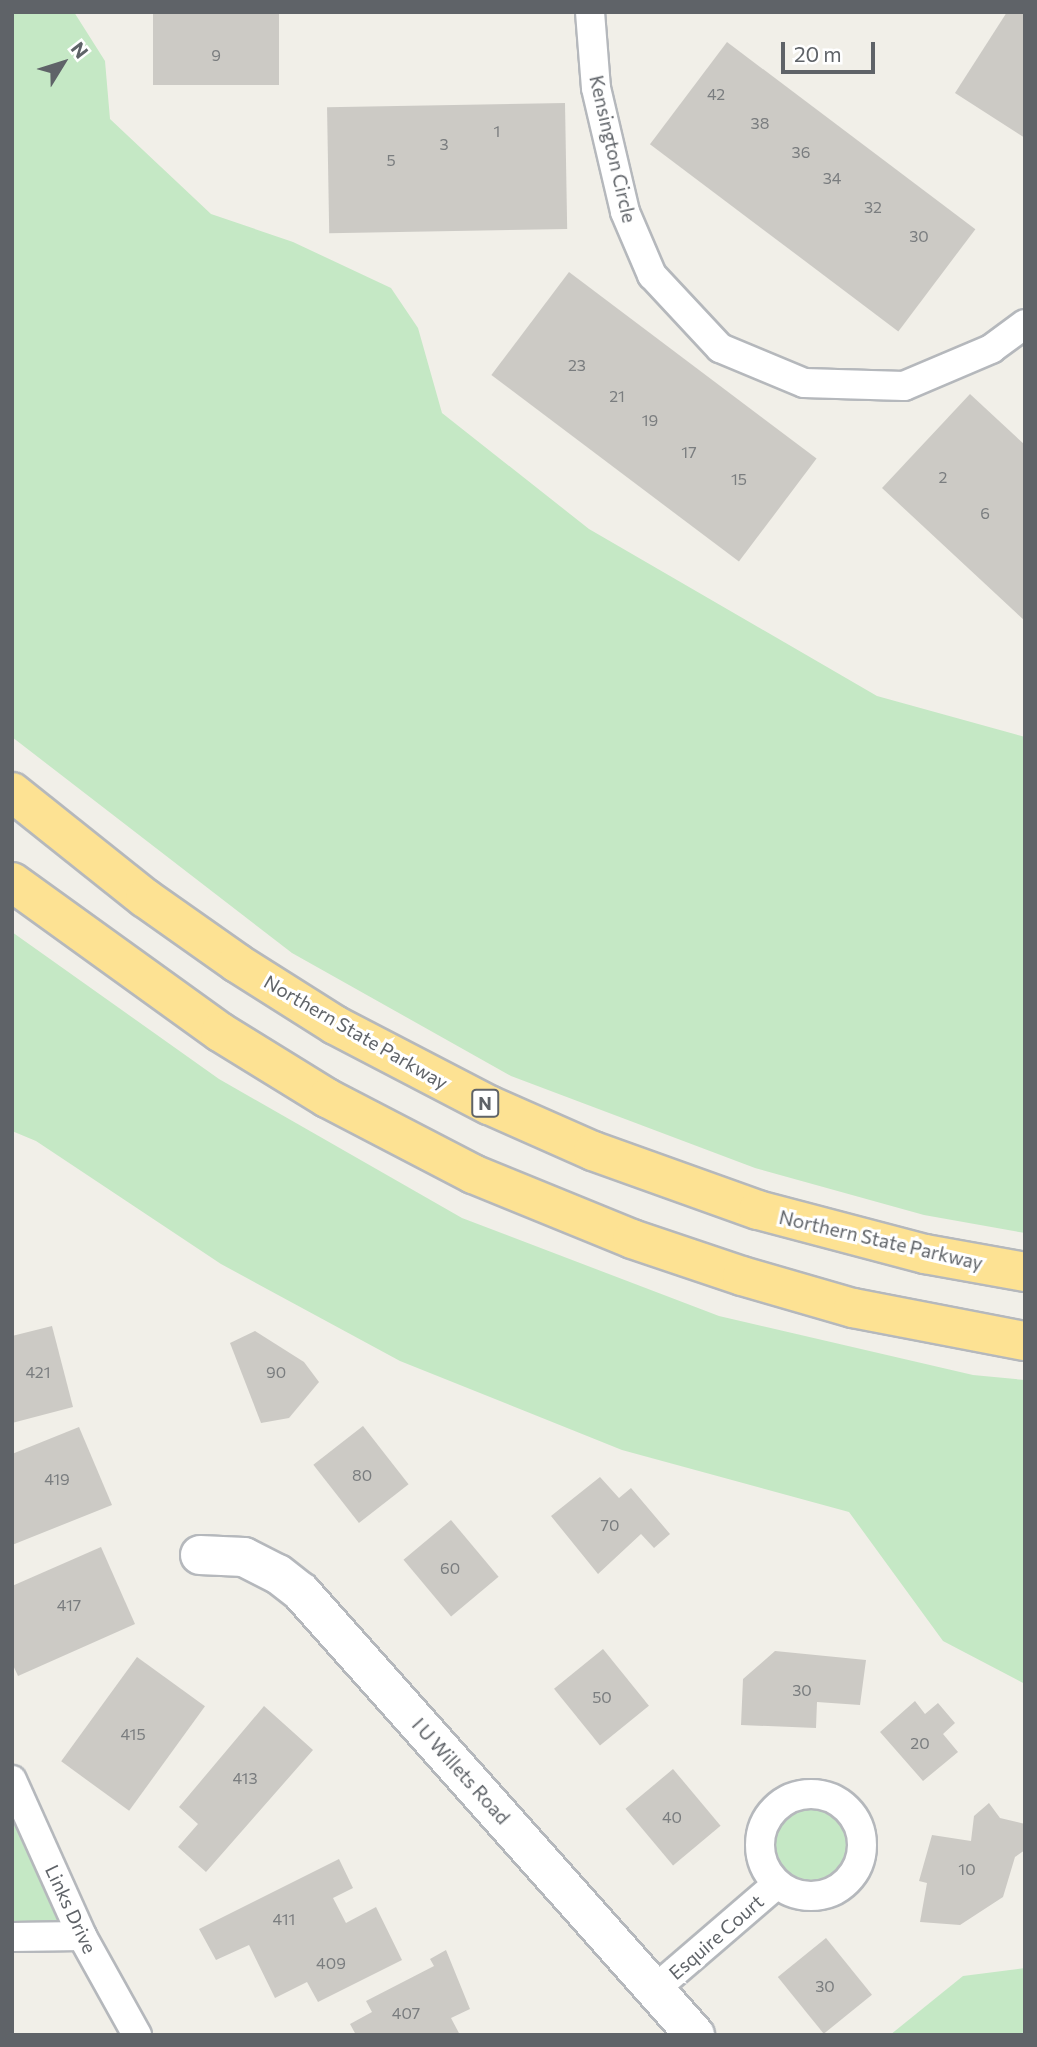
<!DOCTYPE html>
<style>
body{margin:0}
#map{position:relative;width:1037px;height:2047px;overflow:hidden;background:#f1efe8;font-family:Commissioner,sans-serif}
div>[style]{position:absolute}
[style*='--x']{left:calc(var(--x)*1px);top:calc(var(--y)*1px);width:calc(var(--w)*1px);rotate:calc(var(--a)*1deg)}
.green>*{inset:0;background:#c5e8c5}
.round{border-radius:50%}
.building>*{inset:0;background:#cccac5;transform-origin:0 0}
.roads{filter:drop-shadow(2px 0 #b5b8bc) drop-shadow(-2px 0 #b5b8bc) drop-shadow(0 2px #b5b8bc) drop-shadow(0 -2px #b5b8bc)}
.street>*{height:28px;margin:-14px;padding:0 14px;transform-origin:14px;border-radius:14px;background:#fff}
.street>.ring{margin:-14px;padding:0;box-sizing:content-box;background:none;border:28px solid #fff;border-radius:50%}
.secondary>*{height:38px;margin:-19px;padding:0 19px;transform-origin:19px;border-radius:19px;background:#fff}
.highway>*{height:38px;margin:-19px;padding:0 19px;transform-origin:19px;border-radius:19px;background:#fde293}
span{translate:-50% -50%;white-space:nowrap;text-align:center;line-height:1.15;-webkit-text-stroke:6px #fff;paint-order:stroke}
.number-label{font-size:16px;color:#7a7d7f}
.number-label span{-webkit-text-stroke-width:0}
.shield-label span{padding:2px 5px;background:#fff;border:2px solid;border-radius:5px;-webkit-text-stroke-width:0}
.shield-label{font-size:18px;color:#5f6368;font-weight:700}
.street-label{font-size:19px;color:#5f6368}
.frame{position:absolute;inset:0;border:14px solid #5f6368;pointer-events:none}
.north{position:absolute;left:28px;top:28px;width:70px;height:70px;-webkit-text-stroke:5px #fff;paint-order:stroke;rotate:52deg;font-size:19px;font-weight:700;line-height:28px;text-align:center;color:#5f6368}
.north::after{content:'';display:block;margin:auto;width:24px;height:32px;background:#5f6368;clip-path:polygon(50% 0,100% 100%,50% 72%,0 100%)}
.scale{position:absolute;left:781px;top:42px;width:94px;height:32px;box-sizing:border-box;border:4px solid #5f6368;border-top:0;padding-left:9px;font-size:21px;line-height:24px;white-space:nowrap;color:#5f6368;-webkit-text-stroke:5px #fff;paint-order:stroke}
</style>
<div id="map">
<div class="green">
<i style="clip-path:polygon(12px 12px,74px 12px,105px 61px,110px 119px,211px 214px,293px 242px,391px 288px,418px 328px,442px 413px,589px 529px,877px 696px,1025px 737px,1025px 1233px,924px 1215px,755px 1168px,511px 1076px,292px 953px,12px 737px)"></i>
<i style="clip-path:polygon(12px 932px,219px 1079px,462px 1218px,719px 1316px,973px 1375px,1025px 1380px,1025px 1684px,943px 1641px,849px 1512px,622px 1450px,400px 1361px,221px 1264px,36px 1141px,12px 1131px)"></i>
<i style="clip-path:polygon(12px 1780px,82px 1936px,12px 1937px)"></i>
<i class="round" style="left:760px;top:1794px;width:102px;height:102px"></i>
<i style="clip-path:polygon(1025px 1968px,1025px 2035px,890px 2035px,963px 1976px)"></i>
</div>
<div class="building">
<i style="left:153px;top:12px;width:126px;height:73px"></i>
<i style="clip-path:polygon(1007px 12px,1025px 12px,1025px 138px,955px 93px)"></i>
<i style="left:727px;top:42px;width:311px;height:128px;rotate:37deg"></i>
<i style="left:565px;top:103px;width:126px;height:238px;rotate:89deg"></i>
<i style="left:569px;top:272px;width:310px;height:129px;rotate:37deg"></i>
<i style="clip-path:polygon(970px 394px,1025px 445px,1025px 621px,882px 488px)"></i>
<i style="clip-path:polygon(52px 1326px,73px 1407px,12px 1423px,12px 1336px)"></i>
<i style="clip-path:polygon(255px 1331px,304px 1362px,319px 1382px,289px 1418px,261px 1423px,230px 1343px)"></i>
<i style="left:363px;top:1426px;width:74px;height:63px;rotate:52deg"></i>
<i style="clip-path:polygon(79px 1427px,112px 1505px,12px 1545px,12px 1454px)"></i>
<i style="clip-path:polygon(600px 1477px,619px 1498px,631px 1488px,670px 1534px,654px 1548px,641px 1534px,598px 1574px,551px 1516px)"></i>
<i style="left:451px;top:1520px;width:74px;height:62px;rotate:50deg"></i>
<i style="clip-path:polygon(101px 1547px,135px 1624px,18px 1676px,12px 1663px,12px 1586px)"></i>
<i style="left:603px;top:1649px;width:73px;height:63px;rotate:51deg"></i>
<i style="clip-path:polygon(775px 1651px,866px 1660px,860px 1705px,817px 1702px,816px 1728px,741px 1725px,743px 1679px)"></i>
<i style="left:137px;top:1657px;width:84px;height:129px;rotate:36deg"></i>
<i style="clip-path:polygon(915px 1701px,925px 1714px,938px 1703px,955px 1723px,943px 1734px,958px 1752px,923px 1781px,880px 1732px)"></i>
<i style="clip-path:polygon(264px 1706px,313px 1750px,206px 1872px,178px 1847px,198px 1824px,179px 1807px)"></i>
<i style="left:673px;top:1769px;width:74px;height:62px;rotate:50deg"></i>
<i style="clip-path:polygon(989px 1803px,1000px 1818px,1025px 1824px,1025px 1850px,1015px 1857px,1003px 1897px,960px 1925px,920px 1922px,927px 1883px,919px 1881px,932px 1835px,971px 1841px,974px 1816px)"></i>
<i style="clip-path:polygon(339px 1859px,353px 1888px,333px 1898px,346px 1923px,376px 1907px,402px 1960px,318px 2002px,307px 1982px,275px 1998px,249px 1945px,216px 1960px,199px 1929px)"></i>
<i style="left:826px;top:1938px;width:73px;height:62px;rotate:51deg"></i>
<i style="clip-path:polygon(446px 1950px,470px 2009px,451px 2018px,460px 2035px,356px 2035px,350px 2024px,372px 2012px,366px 2001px,434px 1966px,430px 1959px)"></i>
</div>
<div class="roads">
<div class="street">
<i style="--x:590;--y:12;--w:76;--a:85.5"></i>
<i style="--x:596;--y:88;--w:127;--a:76.8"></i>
<i style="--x:625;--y:212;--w:69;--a:66.8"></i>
<i style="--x:652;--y:275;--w:100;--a:47"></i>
<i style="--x:720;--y:348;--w:91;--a:22.6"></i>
<i style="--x:804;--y:383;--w:100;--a:1.7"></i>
<i style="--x:904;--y:386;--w:95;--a:-23"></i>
<i style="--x:991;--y:349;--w:42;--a:-36.3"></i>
<i style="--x:12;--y:1780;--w:171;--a:65.8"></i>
<i style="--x:82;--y:1936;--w:113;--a:60.9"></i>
<i class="ring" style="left:760px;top:1794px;width:74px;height:74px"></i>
<i style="--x:12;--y:1937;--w:70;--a:-0.8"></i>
<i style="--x:655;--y:1989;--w:161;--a:-40.7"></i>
</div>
<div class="secondary">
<i style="--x:200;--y:1555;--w:44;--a:2.6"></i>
<i style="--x:244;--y:1557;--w:38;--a:27"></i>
<i style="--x:278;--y:1574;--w:29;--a:38"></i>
<i style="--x:301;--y:1592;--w:593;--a:48.35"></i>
</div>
<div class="highway">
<i style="--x:12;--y:792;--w:170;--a:38.6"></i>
<i style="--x:145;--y:898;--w:113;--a:35.2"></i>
<i style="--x:237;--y:963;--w:116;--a:32.3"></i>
<i style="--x:335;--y:1025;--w:174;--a:27.5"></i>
<i style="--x:489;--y:1105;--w:114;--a:23.9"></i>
<i style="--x:593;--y:1151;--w:175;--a:19.7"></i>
<i style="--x:758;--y:1210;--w:173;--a:14.8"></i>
<i style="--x:925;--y:1254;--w:102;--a:10.2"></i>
<i style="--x:12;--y:882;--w:256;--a:35.8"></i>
<i style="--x:220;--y:1032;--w:126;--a:31.7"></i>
<i style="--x:327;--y:1098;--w:165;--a:27.5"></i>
<i style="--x:473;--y:1174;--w:172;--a:22.2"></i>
<i style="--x:632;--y:1239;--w:116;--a:18.6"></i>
<i style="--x:742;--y:1276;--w:116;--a:16.1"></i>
<i style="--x:853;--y:1308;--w:175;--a:10.9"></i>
</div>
</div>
<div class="number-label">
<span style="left:216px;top:55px">9</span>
<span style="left:716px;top:94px">42</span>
<span style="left:760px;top:123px">38</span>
<span style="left:497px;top:131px">1</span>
<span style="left:444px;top:144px">3</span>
<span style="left:801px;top:152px">36</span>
<span style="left:391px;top:160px">5</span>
<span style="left:832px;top:178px">34</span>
<span style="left:873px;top:207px">32</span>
<span style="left:919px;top:236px">30</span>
<span style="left:577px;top:365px">23</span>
<span style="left:617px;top:396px">21</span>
<span style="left:650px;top:420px">19</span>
<span style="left:689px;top:452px">17</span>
<span style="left:943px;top:477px">2</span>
<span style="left:739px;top:479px">15</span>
<span style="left:985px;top:513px">6</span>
<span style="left:38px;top:1372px">421</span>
<span style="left:276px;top:1372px">90</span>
<span style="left:362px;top:1475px">80</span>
<span style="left:57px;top:1479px">419</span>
<span style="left:610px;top:1525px">70</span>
<span style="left:450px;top:1568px">60</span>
<span style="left:69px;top:1605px">417</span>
<span style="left:802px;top:1690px">30</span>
<span style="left:602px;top:1697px">50</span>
<span style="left:133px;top:1734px">415</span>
<span style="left:920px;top:1743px">20</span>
<span style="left:245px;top:1778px">413</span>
<span style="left:672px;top:1817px">40</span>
<span style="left:967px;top:1869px">10</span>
<span style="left:284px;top:1919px">411</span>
<span style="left:331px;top:1963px">409</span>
<span style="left:825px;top:1986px">30</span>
<span style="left:406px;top:2013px">407</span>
</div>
<div class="shield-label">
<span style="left:485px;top:1103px">N</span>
</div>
<div class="street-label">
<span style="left:613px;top:149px;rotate:77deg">Kensington Circle</span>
<span style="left:356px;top:1032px;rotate:30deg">Northern State Parkway</span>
<span style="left:881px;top:1240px;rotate:13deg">Northern State Parkway</span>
<span style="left:461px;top:1771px;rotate:48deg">I U Willets Road</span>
<span style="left:71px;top:1909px;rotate:65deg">Links Drive</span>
<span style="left:716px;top:1937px;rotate:-41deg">Esquire Court</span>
</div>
<div class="frame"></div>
<div class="north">N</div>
<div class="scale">20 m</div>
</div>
